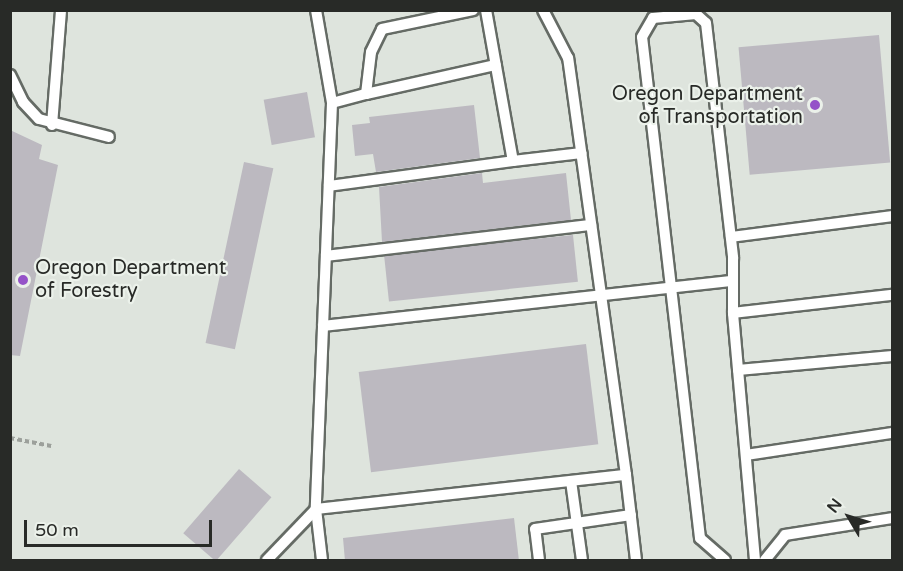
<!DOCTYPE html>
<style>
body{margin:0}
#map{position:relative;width:903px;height:571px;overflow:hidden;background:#dee4dd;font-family:"Varela Round",sans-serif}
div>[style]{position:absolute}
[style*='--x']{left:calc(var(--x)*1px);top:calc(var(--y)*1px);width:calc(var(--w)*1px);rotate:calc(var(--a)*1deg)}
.building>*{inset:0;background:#bcb9c0;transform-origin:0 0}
.path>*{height:4px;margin-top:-2px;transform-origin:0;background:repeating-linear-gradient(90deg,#9ca09b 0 4.5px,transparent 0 7.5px)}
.roads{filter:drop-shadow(2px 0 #656b65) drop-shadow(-2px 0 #656b65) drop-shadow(0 2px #656b65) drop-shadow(0 -2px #656b65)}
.lane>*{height:10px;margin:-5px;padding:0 5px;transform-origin:5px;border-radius:5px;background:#fff}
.dots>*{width:16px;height:16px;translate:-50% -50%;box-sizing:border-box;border:3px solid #ebf1ea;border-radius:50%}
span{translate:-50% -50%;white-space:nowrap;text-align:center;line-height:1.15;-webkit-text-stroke:4.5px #ebf1ea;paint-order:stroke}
.poi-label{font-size:20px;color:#282a27}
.right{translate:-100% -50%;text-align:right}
.left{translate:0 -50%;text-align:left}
.frame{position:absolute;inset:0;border:12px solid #282a27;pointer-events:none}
.north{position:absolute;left:819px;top:487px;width:60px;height:60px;-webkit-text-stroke:4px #ebf1ea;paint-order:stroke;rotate:308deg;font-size:16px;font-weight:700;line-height:24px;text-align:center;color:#282a27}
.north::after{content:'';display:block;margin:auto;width:21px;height:27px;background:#282a27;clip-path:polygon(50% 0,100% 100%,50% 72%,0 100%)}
.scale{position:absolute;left:24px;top:520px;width:188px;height:27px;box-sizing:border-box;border:3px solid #282a27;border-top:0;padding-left:8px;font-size:18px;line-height:21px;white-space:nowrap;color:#282a27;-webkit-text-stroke:4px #ebf1ea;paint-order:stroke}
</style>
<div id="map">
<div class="building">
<i style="left:879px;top:35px;width:128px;height:141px;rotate:85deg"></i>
<i style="left:307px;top:92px;width:46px;height:44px;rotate:80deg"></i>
<i style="clip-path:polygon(474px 105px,480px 158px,376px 172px,373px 154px,355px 156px,352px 125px,370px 123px,369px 117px)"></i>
<i style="clip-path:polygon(10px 130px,42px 145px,39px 159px,58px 165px,20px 356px,10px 355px)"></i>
<i style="left:244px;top:162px;width:30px;height:185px;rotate:12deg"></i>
<i style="clip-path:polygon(482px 173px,483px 183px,566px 173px,571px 220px,382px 242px,379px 187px)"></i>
<i style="left:573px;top:235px;width:47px;height:190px;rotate:84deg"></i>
<i style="left:586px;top:344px;width:101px;height:229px;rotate:83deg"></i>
<i style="left:239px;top:469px;width:43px;height:85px;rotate:41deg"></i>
<i style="clip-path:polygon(514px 518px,519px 561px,345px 561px,343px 538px)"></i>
</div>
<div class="path">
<i style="--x:10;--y:438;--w:42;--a:11"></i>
</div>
<div class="roads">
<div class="lane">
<i style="--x:316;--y:10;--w:94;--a:80.2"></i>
<i style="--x:332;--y:103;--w:406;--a:92.3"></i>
<i style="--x:316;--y:509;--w:51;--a:83.3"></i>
<i style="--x:486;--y:10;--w:153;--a:79.9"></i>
<i style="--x:513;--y:161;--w:69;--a:-6.6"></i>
<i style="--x:10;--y:75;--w:30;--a:64"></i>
<i style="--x:23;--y:102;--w:23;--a:47"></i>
<i style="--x:39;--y:119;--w:72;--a:14.4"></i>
<i style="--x:366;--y:94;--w:133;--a:-12.6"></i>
<i style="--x:332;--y:103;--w:35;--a:-15"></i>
<i style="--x:366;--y:94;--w:42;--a:-83.2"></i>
<i style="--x:371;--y:52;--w:25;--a:-64"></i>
<i style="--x:382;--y:29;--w:93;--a:-11.8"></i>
<i style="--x:52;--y:125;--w:115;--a:-85.5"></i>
<i style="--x:329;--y:186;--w:186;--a:-7.7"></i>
<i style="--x:731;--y:237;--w:162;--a:-7.4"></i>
<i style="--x:326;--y:256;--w:267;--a:-6.7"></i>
<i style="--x:323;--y:326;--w:412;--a:-6.3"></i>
<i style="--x:738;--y:370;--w:155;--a:-5.2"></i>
<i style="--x:746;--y:455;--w:148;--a:-8.6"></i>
<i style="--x:626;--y:475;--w:86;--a:83.3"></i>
<i style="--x:571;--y:481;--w:80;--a:82.1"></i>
<i style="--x:267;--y:560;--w:71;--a:-46.1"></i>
<i style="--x:316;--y:509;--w:312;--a:-6.3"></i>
<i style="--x:626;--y:475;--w:421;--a:-97.9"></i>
<i style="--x:568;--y:58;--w:54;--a:-117.5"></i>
<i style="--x:539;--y:560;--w:31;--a:-97"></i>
<i style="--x:535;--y:529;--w:97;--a:-8.3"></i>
<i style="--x:725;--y:560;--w:33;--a:-139"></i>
<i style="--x:700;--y:538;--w:504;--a:-96.6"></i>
<i style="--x:642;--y:37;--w:22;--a:-60"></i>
<i style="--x:653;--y:18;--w:43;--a:-5.3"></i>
<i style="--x:696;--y:14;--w:13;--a:42"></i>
<i style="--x:706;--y:23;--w:237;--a:83.4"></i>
<i style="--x:733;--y:258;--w:55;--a:90"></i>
<i style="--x:755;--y:560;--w:248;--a:-95.1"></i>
<i style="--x:733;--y:313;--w:160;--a:-6.5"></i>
<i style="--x:765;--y:560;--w:32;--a:-51"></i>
<i style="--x:785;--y:535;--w:108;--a:-9"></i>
</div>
</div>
<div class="dots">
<i style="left:815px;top:105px;background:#9553c8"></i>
<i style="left:23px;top:280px;background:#9553c8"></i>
</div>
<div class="poi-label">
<span class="right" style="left:803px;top:106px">Oregon Department<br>of Transportation</span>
<span class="left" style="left:35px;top:280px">Oregon Department<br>of Forestry</span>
</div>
<div class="frame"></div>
<div class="north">N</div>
<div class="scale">50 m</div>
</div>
